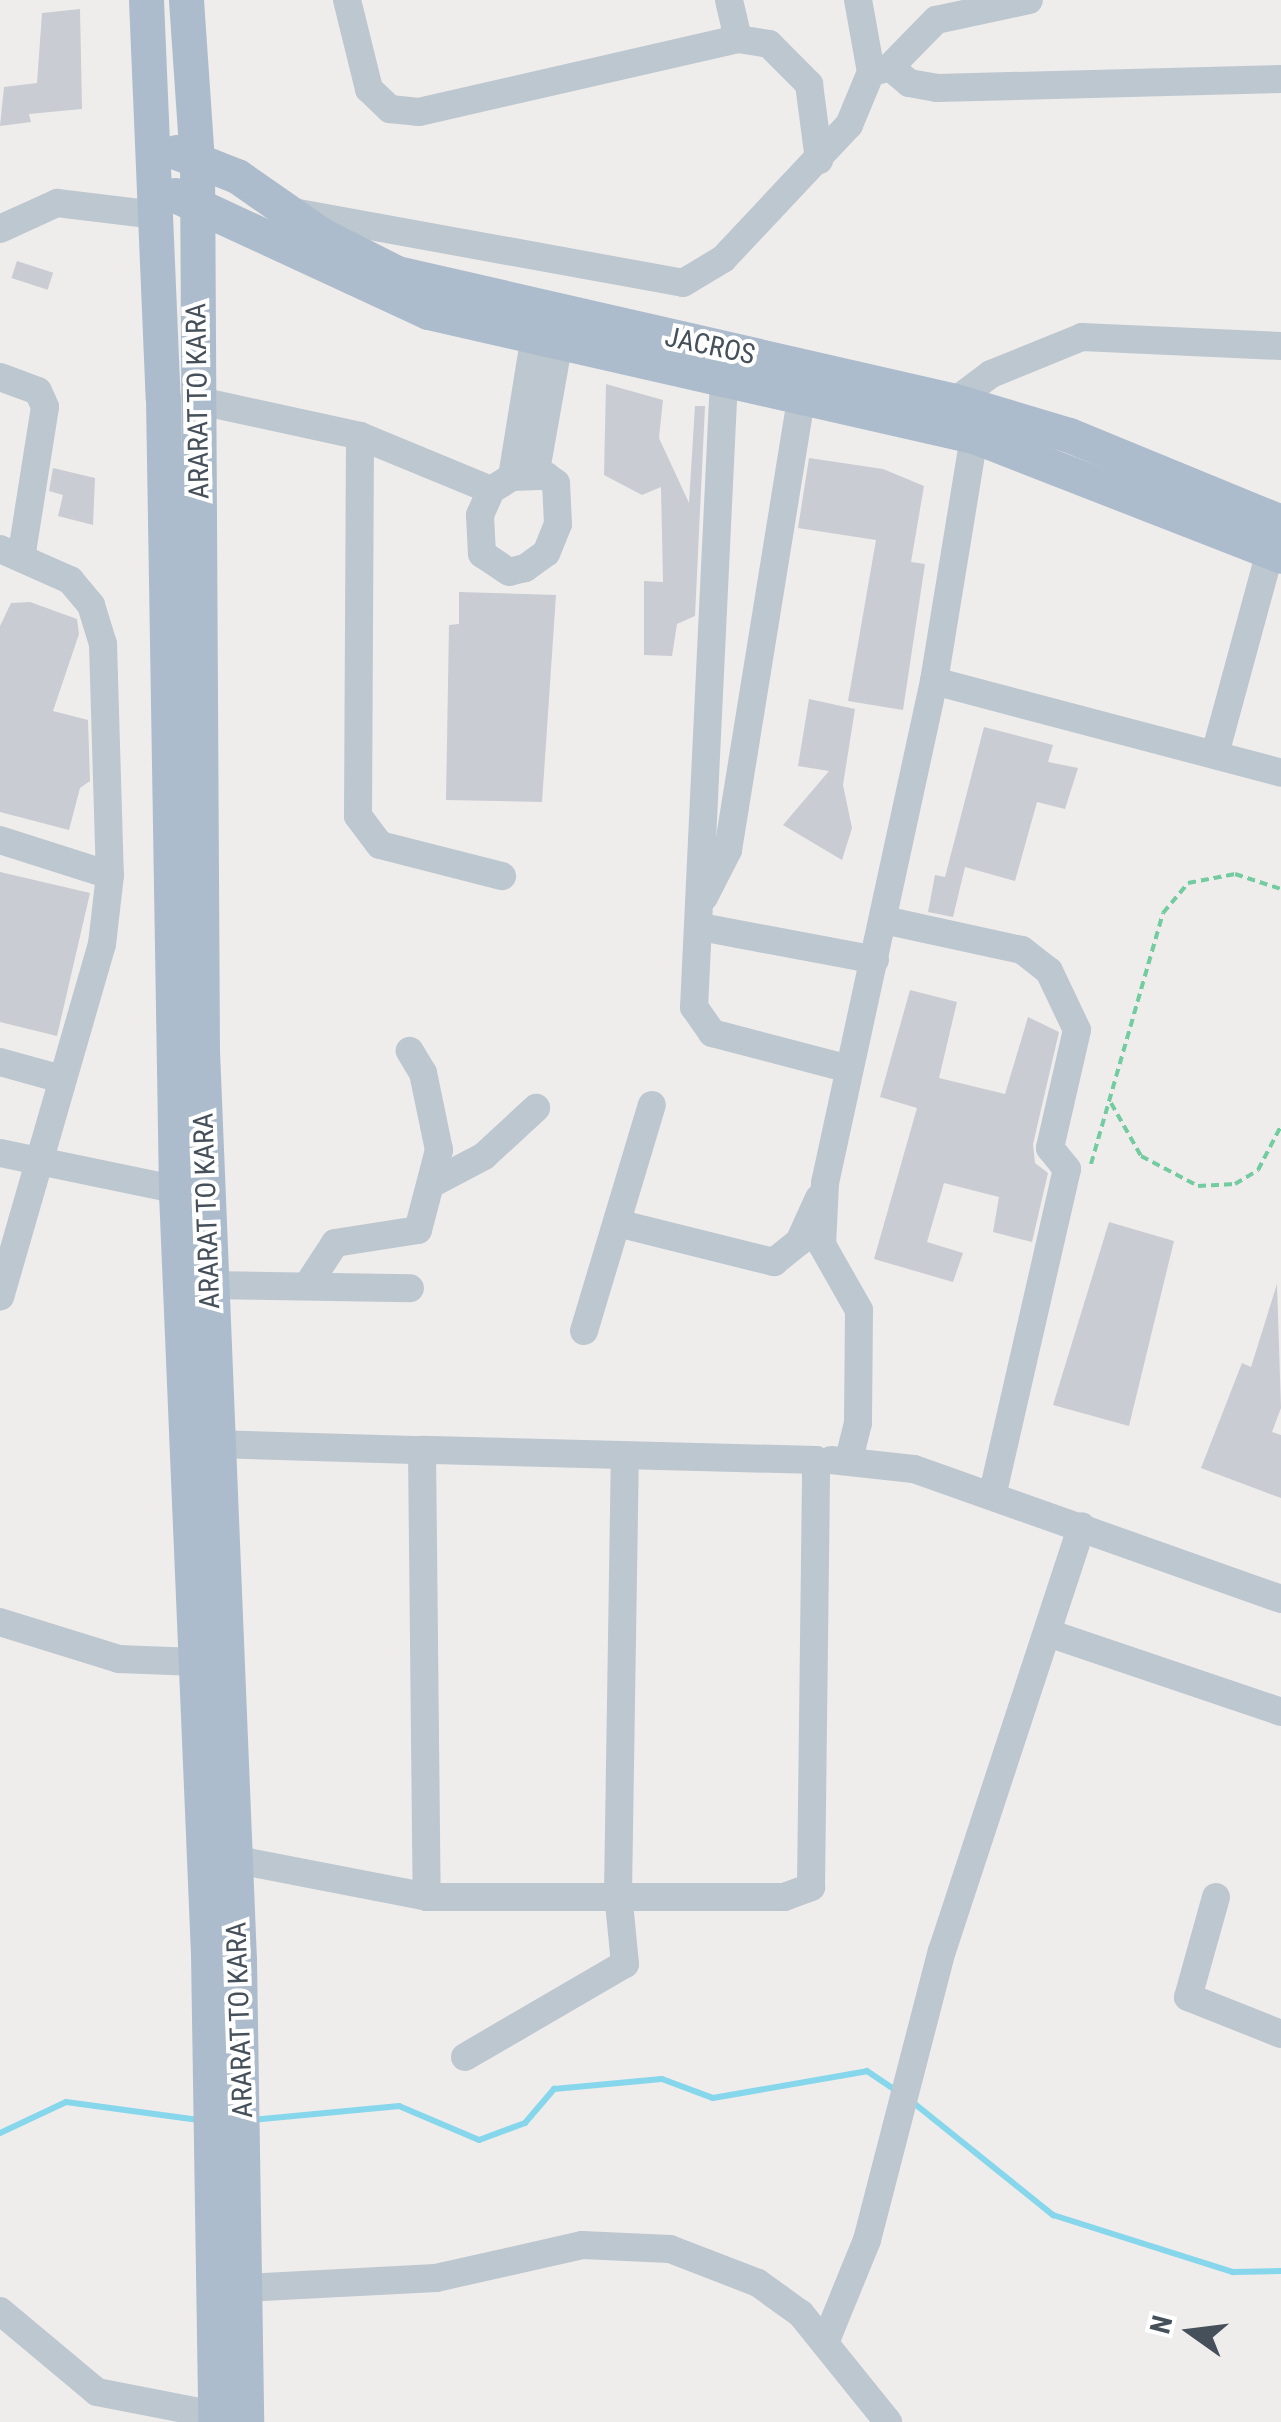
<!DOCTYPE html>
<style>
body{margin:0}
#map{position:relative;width:1281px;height:2422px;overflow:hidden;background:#efecec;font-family:"Roboto Condensed",sans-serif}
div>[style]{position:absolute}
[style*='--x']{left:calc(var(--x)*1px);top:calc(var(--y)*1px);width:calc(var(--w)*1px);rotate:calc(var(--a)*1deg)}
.stream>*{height:6px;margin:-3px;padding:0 3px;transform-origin:3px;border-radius:3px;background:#86d6ec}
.building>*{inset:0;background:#c9ccd2;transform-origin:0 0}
.path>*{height:4px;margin-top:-2px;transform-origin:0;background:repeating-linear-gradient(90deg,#72cca0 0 8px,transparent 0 13px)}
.minor>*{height:28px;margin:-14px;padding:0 14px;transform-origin:14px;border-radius:14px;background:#bdc7cf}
.major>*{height:35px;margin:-17.5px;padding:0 17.5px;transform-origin:17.5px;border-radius:17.5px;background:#acbccc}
span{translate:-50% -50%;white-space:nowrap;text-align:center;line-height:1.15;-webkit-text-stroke:8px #fff;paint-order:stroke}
.street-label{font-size:28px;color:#45505a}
.north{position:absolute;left:1141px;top:2282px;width:100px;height:100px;-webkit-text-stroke:8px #fff;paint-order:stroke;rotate:284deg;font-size:28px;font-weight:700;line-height:40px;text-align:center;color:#45505a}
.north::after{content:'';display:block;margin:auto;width:35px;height:45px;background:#45505a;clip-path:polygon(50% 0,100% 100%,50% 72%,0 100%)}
</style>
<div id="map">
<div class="stream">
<i style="--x:910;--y:2100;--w:184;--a:38.8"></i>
<i style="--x:1053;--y:2215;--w:189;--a:17.6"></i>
<i style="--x:1233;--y:2272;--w:48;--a:-1.2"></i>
<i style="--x:252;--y:2120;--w:148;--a:-5.4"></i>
<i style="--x:399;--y:2106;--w:87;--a:23"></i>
<i style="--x:479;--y:2140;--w:49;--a:-20.3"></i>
<i style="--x:525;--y:2123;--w:45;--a:-49.5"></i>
<i style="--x:554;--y:2089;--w:108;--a:-5.3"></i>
<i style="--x:662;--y:2079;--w:54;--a:20.4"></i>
<i style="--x:713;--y:2098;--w:156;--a:-9.9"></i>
<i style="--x:867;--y:2071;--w:34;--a:34"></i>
<i style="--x:0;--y:2133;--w:73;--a:-25.2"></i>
<i style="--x:66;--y:2102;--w:134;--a:7.7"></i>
</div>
<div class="building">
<i style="clip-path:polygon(80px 9px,82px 109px,29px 114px,31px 122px,0 126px,4px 87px,37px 83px,42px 13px)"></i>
<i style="left:17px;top:261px;width:38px;height:18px;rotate:18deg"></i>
<i style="clip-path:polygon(606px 384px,663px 400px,659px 438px,689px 503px,695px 406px,705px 406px,695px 616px,677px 624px,672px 656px,644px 655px,644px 581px,663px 582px,661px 487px,642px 495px,604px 475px)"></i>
<i style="clip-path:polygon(809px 458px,883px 469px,924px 486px,911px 562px,925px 564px,903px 710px,848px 701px,876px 540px,798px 528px)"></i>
<i style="clip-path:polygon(53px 468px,95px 478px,93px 525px,58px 516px,63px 495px,49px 491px)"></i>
<i style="clip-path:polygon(459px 592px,556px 595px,542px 802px,446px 800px,449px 625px,459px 624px)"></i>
<i style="clip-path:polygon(30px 602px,77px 619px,79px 634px,53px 711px,88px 720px,90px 781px,80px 788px,69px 830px,0 812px,0 626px,11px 603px)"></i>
<i style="clip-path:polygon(809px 699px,855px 709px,843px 785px,852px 828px,842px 860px,783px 825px,829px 771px,798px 766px)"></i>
<i style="clip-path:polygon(984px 727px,1053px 745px,1048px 762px,1078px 768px,1065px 809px,1037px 802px,1015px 881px,965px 867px,953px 917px,928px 912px,935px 875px,945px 877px)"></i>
<i style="clip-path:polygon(0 872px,90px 893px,57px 1036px,0 1022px)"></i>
<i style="clip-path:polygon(910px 990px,957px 1002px,939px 1078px,1005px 1094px,1028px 1017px,1059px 1032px,1033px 1144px,1035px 1163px,1048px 1173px,1032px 1242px,993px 1232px,999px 1197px,944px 1183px,927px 1242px,963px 1253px,953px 1282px,874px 1259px,917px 1108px,880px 1097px)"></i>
<i style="clip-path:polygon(1109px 1222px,1174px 1241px,1129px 1426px,1053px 1405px)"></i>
<i style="clip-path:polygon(1277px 1284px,1281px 1408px,1272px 1432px,1281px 1435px,1281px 1498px,1201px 1468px,1242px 1363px,1251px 1367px)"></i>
</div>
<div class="path">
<i style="--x:1111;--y:1103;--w:61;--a:60.5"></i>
<i style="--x:1141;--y:1156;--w:64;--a:27.8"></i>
<i style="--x:1198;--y:1186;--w:37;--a:-3"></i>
<i style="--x:1235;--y:1184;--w:27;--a:-31"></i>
<i style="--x:1258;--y:1170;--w:50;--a:-62.4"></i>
<i style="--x:1091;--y:1164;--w:261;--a:-74"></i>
<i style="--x:1163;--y:913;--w:39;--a:-50"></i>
<i style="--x:1188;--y:883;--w:48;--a:-10.8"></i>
<i style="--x:1235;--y:874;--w:48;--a:18.1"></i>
</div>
<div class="minor">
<i style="--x:347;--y:0;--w:92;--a:76.1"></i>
<i style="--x:369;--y:89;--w:29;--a:44"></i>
<i style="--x:390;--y:109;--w:29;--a:6"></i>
<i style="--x:419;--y:112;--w:327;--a:-12.9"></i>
<i style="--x:738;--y:39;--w:31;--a:9"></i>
<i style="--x:769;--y:44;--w:57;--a:45"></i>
<i style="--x:809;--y:84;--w:77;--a:82.5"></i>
<i style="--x:729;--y:0;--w:40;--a:77"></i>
<i style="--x:890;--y:67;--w:25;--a:40"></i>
<i style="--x:909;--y:83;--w:28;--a:10"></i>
<i style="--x:937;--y:88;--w:344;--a:-1.5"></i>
<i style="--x:873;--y:72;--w:18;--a:-16"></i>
<i style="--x:890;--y:67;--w:66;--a:-45.6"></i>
<i style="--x:936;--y:20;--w:95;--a:-12.1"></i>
<i style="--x:293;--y:212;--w:396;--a:10.3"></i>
<i style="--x:683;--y:283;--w:47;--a:-31"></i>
<i style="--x:723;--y:259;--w:184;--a:-46.8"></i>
<i style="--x:849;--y:125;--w:57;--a:-67.5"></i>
<i style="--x:871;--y:72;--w:73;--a:-100.2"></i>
<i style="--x:0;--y:229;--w:63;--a:-24.5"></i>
<i style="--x:57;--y:203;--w:100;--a:6.9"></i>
<i style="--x:0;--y:377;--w:40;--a:20.2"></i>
<i style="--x:38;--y:391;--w:17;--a:66"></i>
<i style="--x:45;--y:407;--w:148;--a:99"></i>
<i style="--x:724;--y:379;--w:629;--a:92.73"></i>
<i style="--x:694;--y:1007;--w:32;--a:55"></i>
<i style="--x:712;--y:1033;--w:142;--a:14.7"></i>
<i style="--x:200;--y:401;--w:164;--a:12.3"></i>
<i style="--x:360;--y:436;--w:380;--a:90.3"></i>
<i style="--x:358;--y:816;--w:36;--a:53"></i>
<i style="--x:380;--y:845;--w:126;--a:14.3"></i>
<i style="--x:955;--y:401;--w:45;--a:-36.9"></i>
<i style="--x:991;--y:374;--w:98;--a:-22.1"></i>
<i style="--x:1082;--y:337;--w:199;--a:2.6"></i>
<i style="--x:360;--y:436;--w:142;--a:22.4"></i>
<i style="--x:491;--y:490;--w:25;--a:-32"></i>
<i style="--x:512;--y:477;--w:34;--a:-2"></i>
<i style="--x:546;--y:476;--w:12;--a:35"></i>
<i style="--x:556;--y:483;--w:41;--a:87.2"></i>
<i style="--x:558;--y:524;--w:31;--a:112"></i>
<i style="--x:546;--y:553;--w:26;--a:144"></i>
<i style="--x:525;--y:568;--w:16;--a:166"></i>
<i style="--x:509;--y:572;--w:32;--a:-146"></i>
<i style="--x:482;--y:554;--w:39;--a:-93"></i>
<i style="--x:480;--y:515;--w:27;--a:-66"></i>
<i style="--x:535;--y:476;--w:137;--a:-79.9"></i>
<i style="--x:512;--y:477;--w:144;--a:-80.8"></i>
<i style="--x:0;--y:549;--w:77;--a:23.9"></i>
<i style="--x:70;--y:580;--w:33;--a:50"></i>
<i style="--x:91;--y:605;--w:41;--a:72.9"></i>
<i style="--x:103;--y:644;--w:231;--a:88.3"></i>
<i style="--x:110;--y:875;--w:69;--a:96.6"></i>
<i style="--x:102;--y:944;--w:367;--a:106.1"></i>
<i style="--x:934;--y:681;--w:359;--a:14.8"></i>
<i style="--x:1215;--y:754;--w:209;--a:-74.8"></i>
<i style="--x:0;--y:840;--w:115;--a:17.7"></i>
<i style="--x:704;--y:897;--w:53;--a:-62.9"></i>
<i style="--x:728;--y:850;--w:462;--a:-80.8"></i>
<i style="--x:884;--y:920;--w:141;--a:12.3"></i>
<i style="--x:1022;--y:950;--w:34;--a:38"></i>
<i style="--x:1049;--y:971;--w:65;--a:64.6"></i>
<i style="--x:1077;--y:1030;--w:121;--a:102.9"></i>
<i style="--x:1050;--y:1148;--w:27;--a:51"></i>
<i style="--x:1067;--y:1169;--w:335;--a:102.9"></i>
<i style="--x:701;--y:927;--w:177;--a:10.7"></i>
<i style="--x:0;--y:1062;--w:60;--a:15.4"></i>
<i style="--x:0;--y:1153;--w:198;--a:11.7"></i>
<i style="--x:431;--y:1184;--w:60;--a:-27.8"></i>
<i style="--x:484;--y:1156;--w:71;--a:-42.7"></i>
<i style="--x:617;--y:1223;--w:162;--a:14"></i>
<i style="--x:774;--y:1262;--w:32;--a:-39"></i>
<i style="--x:799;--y:1242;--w:48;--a:-65.6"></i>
<i style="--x:210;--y:1285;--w:200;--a:0.9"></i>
<i style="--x:307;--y:1286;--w:51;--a:-56.9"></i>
<i style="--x:335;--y:1243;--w:84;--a:-8.9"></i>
<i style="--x:418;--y:1230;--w:83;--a:-75.3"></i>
<i style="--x:439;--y:1150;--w:79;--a:-101.7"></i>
<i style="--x:423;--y:1073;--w:26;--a:-121"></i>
<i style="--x:584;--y:1331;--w:236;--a:-73.3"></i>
<i style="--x:214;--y:1444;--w:208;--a:1.7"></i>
<i style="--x:849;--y:1459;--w:37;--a:-76"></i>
<i style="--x:858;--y:1423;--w:113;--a:-89.5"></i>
<i style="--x:859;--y:1310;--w:75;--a:-119.6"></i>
<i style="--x:822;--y:1245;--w:62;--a:-87.2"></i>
<i style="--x:825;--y:1183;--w:514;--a:-77.75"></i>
<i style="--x:934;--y:681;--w:248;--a:-80.7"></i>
<i style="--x:831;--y:1460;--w:83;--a:6.2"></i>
<i style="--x:914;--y:1469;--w:389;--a:19.5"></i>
<i style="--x:0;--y:1622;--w:125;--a:17.3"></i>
<i style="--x:119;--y:1659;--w:77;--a:2.2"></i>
<i style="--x:1051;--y:1634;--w:243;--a:18.7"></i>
<i style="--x:217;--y:1856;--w:214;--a:11"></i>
<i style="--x:427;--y:1897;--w:357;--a:0"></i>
<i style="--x:784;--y:1897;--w:29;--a:-20"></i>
<i style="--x:811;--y:1887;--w:427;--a:-89.3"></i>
<i style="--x:816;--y:1460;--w:394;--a:-178.5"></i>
<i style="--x:422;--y:1450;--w:447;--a:89.4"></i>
<i style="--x:1216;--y:1897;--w:104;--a:105.6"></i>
<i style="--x:1188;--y:1997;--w:100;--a:21.7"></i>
<i style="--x:465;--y:2057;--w:185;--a:-30.2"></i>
<i style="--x:625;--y:1964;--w:71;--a:-95.6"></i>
<i style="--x:618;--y:1893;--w:437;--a:-89.1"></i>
<i style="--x:246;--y:2288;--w:190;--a:-3"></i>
<i style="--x:436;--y:2278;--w:150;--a:-12.7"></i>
<i style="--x:582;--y:2245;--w:88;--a:2.6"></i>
<i style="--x:670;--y:2249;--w:94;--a:21.1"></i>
<i style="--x:758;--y:2283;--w:53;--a:35.8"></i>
<i style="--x:801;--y:2314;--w:139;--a:51.1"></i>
<i style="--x:0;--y:2311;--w:126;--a:39.9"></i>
<i style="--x:97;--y:2392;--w:120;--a:11"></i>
<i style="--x:827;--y:2338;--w:106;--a:-67.8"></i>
<i style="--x:867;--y:2240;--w:299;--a:-75.5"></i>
<i style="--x:942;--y:1951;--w:447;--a:-71.8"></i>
</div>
<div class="major">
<i style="--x:146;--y:0;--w:398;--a:87.6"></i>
<i style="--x:163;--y:398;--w:795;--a:89.06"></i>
<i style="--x:176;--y:1193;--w:761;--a:87.59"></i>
<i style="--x:208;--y:1953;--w:469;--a:89.1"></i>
<i style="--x:186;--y:0;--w:160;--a:86.1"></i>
<i style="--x:197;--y:160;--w:891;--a:89.68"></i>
<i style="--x:202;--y:1051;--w:910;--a:87.67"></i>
<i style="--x:239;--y:1960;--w:462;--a:89.1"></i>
<i style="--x:176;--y:152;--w:66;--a:21.5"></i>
<i style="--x:237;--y:176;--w:103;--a:34.8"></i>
<i style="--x:322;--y:235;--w:84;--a:26.9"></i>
<i style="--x:397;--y:273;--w:572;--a:12.92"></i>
<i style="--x:955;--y:401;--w:119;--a:16.6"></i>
<i style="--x:1069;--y:435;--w:229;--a:22.3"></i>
<i style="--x:175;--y:195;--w:279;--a:24.8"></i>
<i style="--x:428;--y:312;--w:560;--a:12.8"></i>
<i style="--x:974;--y:436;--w:330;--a:21.3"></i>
</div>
<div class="street-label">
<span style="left:710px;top:346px;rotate:12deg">JACROS</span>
<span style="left:198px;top:401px;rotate:-91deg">ARARAT TO KARA</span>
<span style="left:207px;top:1211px;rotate:-92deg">ARARAT TO KARA</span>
<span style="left:240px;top:2020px;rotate:-92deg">ARARAT TO KARA</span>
</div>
<div class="north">N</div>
</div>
